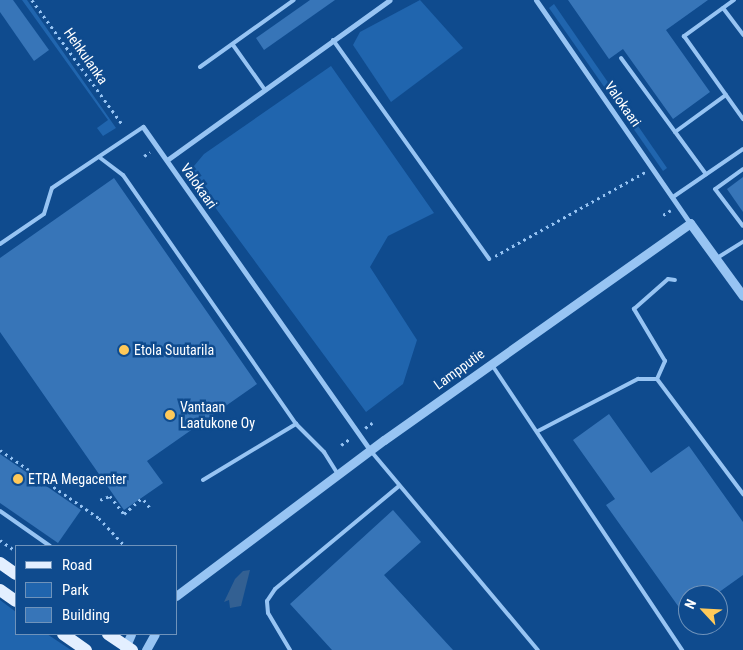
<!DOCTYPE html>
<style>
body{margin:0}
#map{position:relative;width:743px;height:650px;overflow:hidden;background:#0f4b8e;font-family:"Roboto Condensed",sans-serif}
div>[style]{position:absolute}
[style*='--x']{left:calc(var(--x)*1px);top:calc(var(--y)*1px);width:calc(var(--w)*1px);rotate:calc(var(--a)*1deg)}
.green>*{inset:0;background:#2065ae}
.water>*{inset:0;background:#336092}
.building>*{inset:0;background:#3775b8}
.path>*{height:2.5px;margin-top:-1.25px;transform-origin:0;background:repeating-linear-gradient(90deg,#97c4f3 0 2.5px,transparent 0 6.5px)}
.service>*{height:4px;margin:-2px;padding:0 2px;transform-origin:2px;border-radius:2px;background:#97c4f3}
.minor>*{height:5px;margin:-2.5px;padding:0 2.5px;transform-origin:2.5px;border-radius:2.5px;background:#97c4f3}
.tertiary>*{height:9px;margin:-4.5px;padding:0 4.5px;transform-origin:4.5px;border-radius:4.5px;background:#97c4f3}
.primary>*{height:12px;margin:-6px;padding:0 6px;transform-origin:6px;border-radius:6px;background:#e3efff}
.dots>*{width:14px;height:14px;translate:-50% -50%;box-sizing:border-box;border:2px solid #0f4b8e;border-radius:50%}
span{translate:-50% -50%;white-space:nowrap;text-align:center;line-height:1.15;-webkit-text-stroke:5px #0f4b8e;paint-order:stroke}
.street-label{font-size:14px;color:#fff}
.poi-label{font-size:14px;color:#fff}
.left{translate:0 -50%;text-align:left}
.legend{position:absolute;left:15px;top:545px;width:162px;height:90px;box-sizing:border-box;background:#0f4b8e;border:1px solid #6f93bb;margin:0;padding:6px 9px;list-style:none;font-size:15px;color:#fff}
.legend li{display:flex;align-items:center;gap:10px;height:25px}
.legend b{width:25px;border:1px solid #6f93bb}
.north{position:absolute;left:678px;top:585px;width:50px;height:50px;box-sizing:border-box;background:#0f4b8e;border:1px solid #6f93bb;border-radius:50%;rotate:295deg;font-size:14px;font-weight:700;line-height:20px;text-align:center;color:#fff}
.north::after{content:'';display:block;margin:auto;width:18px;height:22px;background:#ffc959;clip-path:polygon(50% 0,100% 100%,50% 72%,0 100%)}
</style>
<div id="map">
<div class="green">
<i style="clip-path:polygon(22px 0,27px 0,116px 128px,103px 136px,97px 128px,108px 120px)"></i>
<i style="clip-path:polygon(420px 0,463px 48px,391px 102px,353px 45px,360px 32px)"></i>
<i style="clip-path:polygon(554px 4px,667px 168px,663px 171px,549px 8px)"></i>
<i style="clip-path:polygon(331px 66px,434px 213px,388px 236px,370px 267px,417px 340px,403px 384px,366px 412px,189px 172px,204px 154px)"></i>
<i style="clip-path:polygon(0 600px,16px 612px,16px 634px,47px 634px,71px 650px,0 650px)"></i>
</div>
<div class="water">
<i style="clip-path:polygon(250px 570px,241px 606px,230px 608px,229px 600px,224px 602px,235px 579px,243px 571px)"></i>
</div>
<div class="building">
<i style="clip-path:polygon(0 0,13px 0,49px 50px,34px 61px,0 12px)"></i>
<i style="clip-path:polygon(310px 0,335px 0,264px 50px,256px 38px)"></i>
<i style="clip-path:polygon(568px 0,708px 0,666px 30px,710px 92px,673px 119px,623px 49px,609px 59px)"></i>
<i style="clip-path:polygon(743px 177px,743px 212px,727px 189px)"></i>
<i style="clip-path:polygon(114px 178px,257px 384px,147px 461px,163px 483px,124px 510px,0 332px,0 258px)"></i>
<i style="clip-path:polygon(609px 414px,651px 473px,689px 446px,743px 522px,743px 575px,715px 595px,688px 595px,688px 620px,606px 505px,615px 499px,573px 440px)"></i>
<i style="clip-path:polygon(0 454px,81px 510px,58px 543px,0 503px)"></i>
<i style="clip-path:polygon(393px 510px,421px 542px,384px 575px,453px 650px,332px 650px,290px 604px)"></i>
</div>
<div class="path">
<i style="--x:32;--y:0;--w:153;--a:54"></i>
<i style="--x:144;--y:156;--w:7;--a:-34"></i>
<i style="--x:663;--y:215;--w:9;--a:-32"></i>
<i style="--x:495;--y:256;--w:172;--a:-29.2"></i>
<i style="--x:365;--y:428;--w:9;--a:-36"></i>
<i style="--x:341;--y:445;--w:12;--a:-35"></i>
<i style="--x:0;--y:450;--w:120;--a:34.5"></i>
<i style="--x:99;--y:518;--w:38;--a:47"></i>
<i style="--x:100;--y:500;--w:11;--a:-22"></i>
<i style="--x:110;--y:496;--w:23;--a:52"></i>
<i style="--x:124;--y:514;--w:24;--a:-42"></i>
<i style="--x:144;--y:500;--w:11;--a:52"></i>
<i style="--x:0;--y:540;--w:19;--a:35"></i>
</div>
<div class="service">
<i style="--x:734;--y:0;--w:62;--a:144.2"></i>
<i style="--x:684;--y:36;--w:102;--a:54.6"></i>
<i style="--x:723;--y:8;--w:34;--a:53"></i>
<i style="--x:333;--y:40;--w:269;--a:54.5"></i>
<i style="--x:233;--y:45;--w:55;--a:54.6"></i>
<i style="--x:621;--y:58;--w:144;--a:53.8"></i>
<i style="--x:200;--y:67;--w:115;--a:-35.5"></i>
<i style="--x:675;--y:132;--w:63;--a:-36"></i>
<i style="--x:99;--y:157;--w:30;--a:37"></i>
<i style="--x:123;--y:175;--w:303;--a:55.2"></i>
<i style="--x:296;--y:424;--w:40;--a:45"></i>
<i style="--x:324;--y:452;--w:26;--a:58"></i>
<i style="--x:743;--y:169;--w:34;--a:144"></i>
<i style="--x:715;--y:189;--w:46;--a:52.9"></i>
<i style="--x:673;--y:197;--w:85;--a:-34.4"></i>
<i style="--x:0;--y:244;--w:53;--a:-34.3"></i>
<i style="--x:44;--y:214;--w:27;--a:-73"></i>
<i style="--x:52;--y:188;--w:110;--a:-33.8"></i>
<i style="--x:717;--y:258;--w:31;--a:-32"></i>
<i style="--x:492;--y:365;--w:343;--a:56.3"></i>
<i style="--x:657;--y:379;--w:20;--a:-66"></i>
<i style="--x:665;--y:361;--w:61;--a:-120.8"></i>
<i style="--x:634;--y:309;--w:45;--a:-41.4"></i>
<i style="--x:668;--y:279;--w:7;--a:8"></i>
<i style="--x:538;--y:431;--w:113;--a:-27.5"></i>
<i style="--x:638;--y:379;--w:19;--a:0"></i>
<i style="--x:657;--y:379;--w:144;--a:53.2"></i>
<i style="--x:370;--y:450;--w:261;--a:50"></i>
<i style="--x:203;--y:480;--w:109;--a:-31.1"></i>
<i style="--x:0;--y:511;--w:61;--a:35"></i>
<i style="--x:290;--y:650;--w:43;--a:-120.7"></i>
<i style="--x:268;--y:613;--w:12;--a:-95"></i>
<i style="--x:267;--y:601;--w:14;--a:-56"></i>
<i style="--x:275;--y:589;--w:161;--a:-39.7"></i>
</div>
<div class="minor">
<i style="--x:536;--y:0;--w:271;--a:55.4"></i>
<i style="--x:143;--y:127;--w:395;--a:54.9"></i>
<i style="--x:167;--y:160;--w:274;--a:-35.7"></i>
</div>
<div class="tertiary">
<i style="--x:176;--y:596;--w:260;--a:-36.9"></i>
<i style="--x:384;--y:440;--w:375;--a:-35.3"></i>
<i style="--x:690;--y:223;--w:90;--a:54"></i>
<i style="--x:124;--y:650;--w:17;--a:-66"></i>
<i style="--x:146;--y:650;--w:18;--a:-61"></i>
</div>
<div class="primary">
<i style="--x:0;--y:563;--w:19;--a:35"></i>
<i style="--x:0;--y:590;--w:19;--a:35"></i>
<i style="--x:63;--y:634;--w:28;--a:35"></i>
<i style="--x:108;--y:634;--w:29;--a:34"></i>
</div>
<div class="dots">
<i style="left:124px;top:350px;background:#ffc959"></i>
<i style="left:170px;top:415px;background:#ffc959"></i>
<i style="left:18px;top:479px;background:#ffc959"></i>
</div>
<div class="street-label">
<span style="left:86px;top:56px;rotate:55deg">Hehkulanka</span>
<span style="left:623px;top:104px;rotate:55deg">Valokaari</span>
<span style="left:199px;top:186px;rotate:55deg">Valokaari</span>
<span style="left:459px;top:369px;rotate:-36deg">Lampputie</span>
</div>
<div class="poi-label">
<span class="left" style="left:134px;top:350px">Etola Suutarila</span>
<span class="left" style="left:180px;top:415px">Vantaan<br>Laatukone Oy</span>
<span class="left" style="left:28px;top:479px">ETRA Megacenter</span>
</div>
<ul class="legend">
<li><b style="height:6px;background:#e3efff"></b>Road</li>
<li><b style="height:14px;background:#2065ae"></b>Park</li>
<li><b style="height:14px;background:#3775b8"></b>Building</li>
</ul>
<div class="north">N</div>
</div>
